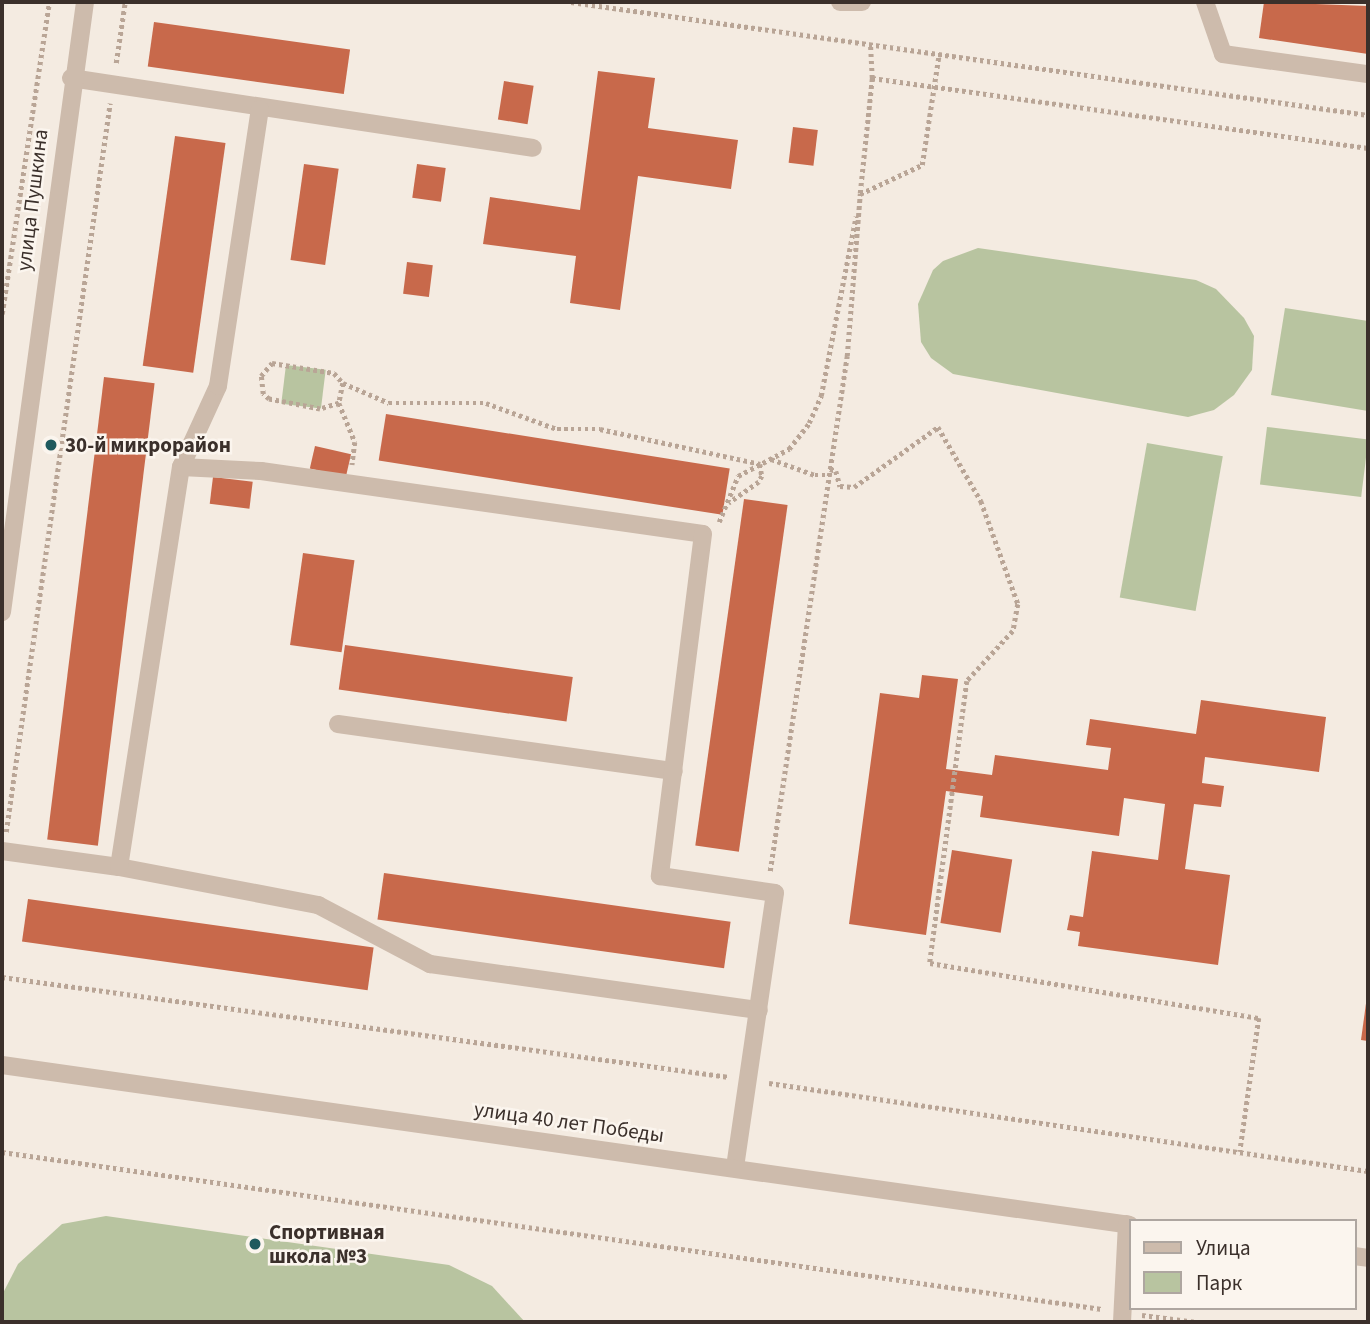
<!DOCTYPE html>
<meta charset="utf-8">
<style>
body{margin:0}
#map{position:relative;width:1370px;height:1324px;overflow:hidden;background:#f4ebe1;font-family:"Source Sans 3",sans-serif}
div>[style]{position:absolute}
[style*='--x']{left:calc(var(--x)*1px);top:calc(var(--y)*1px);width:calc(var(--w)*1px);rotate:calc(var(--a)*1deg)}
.green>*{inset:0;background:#b8c4a0;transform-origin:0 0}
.building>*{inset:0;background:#c8694b;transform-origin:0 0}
.path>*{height:4.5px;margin-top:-2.25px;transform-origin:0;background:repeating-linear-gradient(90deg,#b9a596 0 3.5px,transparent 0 7px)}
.minor>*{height:18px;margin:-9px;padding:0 9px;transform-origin:9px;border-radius:9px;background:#cdbbac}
.dots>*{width:19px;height:19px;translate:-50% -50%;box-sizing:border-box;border:4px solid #fbf5ee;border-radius:50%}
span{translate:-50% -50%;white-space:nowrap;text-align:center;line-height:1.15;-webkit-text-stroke:5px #fbf5ee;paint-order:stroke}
.street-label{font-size:21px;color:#3b302b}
.poi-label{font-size:21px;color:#3b302b;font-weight:700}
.left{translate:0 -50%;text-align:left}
.frame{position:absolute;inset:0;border:4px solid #3b302b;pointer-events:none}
.legend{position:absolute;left:1129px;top:1219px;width:228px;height:91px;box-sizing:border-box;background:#fbf5ee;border:2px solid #aea6a0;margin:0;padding:9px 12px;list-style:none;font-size:21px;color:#3b302b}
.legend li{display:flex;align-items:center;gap:14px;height:35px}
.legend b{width:35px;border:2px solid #aea6a0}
</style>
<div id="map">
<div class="green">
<i style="clip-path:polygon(978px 248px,1196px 280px,1216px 289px,1244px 318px,1254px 336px,1252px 370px,1234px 395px,1214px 410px,1188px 417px,953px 374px,931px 358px,921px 342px,918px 304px,933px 270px,943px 261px)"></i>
<i style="clip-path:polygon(1285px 308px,1368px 321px,1368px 411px,1271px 395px)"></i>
<i style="left:286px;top:365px;width:40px;height:39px;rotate:7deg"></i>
<i style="left:1267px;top:427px;width:102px;height:58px;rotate:7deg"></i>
<i style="left:1147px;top:443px;width:77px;height:157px;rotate:10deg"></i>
<i style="clip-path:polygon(106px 1216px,449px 1265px,492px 1286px,525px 1322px,2px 1322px,2px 1295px,18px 1264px,62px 1224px)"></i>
</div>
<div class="building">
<i style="clip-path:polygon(1264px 2px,1368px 6px,1368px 54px,1259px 38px)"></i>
<i style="left:154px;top:22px;width:198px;height:45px;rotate:8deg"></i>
<i style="clip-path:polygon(598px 71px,655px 78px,648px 128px,738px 140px,731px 189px,638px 176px,620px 310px,570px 303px,576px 256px,483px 244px,490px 197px,580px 210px)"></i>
<i style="left:504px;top:81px;width:30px;height:39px;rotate:9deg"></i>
<i style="left:793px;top:127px;width:25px;height:36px;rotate:7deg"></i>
<i style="left:175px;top:136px;width:51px;height:232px;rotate:8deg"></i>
<i style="left:304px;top:164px;width:35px;height:97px;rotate:8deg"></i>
<i style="left:417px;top:164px;width:29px;height:34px;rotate:8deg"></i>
<i style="left:407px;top:262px;width:26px;height:32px;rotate:7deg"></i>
<i style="left:104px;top:377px;width:51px;height:466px;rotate:7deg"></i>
<i style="left:386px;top:414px;width:348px;height:47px;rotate:9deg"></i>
<i style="left:315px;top:446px;width:37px;height:23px;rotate:13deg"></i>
<i style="left:213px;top:477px;width:40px;height:27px;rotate:7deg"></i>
<i style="left:744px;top:499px;width:44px;height:350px;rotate:8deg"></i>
<i style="left:303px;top:553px;width:52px;height:93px;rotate:8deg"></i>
<i style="left:345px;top:645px;width:230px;height:45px;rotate:8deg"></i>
<i style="clip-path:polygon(922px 675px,958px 679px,946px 769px,992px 775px,995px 755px,1108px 770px,1111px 748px,1086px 745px,1090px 719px,1196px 734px,1201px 700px,1326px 717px,1319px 772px,1205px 757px,1202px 783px,1224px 786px,1221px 807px,1194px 804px,1185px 869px,1230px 875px,1218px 965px,1078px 946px,1080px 932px,1067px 930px,1070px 915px,1083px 917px,1092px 851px,1158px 860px,1165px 804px,1124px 798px,1119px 836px,980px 817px,983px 796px,946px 791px,926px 935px,849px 924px,880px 693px,919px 698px)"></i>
<i style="left:952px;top:850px;width:61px;height:74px;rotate:9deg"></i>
<i style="left:384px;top:873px;width:350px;height:47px;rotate:8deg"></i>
<i style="left:28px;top:899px;width:349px;height:43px;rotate:8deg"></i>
<i style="clip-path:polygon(1367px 996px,1368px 996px,1368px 1041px,1361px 1040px)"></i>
</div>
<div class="path">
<i style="--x:571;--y:2;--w:805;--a:8.07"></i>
<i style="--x:116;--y:63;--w:62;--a:-81.6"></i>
<i style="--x:872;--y:78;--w:501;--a:8.03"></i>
<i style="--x:860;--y:193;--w:116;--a:-84"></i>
<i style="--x:872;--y:78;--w:34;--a:-93"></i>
<i style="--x:2;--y:314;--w:316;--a:-81.4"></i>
<i style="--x:272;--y:363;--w:63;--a:9.2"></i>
<i style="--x:334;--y:373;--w:13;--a:48"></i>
<i style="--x:343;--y:383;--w:20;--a:101"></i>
<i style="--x:339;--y:403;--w:20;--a:162"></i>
<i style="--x:320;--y:409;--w:52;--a:-168.9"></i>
<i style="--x:269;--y:399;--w:8;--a:-140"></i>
<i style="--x:263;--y:394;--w:18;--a:-96"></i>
<i style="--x:261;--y:376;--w:17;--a:-50"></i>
<i style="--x:343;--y:383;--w:50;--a:23.5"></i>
<i style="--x:389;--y:403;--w:97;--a:0"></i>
<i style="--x:486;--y:403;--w:76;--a:20.1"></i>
<i style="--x:557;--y:429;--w:43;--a:0"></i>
<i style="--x:600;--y:429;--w:164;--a:12.3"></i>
<i style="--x:760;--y:464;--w:12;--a:81"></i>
<i style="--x:762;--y:476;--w:7;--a:117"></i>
<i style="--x:759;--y:482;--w:37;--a:145"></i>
<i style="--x:339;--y:403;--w:42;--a:67.7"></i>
<i style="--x:355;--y:442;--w:23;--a:97"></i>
<i style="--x:771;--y:459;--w:47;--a:20"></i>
<i style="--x:815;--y:475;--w:14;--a:0"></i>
<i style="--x:830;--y:469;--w:6;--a:18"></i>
<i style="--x:836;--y:471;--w:16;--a:75"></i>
<i style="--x:840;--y:486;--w:14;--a:4"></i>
<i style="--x:854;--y:487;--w:103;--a:-35.5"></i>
<i style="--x:938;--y:427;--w:86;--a:59.8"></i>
<i style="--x:981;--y:501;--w:109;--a:70.2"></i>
<i style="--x:1018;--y:604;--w:27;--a:100"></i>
<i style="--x:1013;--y:631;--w:68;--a:132.6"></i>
<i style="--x:967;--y:681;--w:284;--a:97.5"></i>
<i style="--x:930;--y:963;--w:334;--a:9.5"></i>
<i style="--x:1259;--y:1018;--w:135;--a:98.1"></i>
<i style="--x:719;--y:522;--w:50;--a:-67.6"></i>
<i style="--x:738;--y:476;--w:58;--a:-27.9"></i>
<i style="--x:789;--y:449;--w:33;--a:-52"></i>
<i style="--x:809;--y:423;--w:30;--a:-66"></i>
<i style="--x:821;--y:396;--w:183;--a:-79"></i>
<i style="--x:6;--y:832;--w:736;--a:-81.88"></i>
<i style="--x:770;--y:871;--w:521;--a:-81.5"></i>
<i style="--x:847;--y:356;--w:163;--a:-85.4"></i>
<i style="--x:860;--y:194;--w:68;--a:-25.1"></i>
<i style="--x:922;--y:165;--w:112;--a:-81.3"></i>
<i style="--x:2;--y:977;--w:734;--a:7.83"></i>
<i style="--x:769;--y:1083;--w:605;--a:8.36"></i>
<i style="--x:2;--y:1152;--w:1111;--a:8.12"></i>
<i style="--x:1142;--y:1315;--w:55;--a:7.3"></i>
</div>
<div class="minor">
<i style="--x:840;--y:2;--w:22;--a:0"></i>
<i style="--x:1205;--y:2;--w:55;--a:70.9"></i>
<i style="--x:1223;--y:54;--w:146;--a:7.9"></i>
<i style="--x:71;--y:78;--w:467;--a:8.6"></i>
<i style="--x:181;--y:467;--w:89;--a:-65.4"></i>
<i style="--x:218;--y:386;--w:280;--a:-81.4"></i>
<i style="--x:2;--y:612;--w:616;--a:-82.25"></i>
<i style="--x:338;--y:724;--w:339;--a:8"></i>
<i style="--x:2;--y:851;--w:118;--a:7.8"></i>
<i style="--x:119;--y:867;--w:203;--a:10.8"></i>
<i style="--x:318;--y:905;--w:127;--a:27.8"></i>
<i style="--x:430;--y:964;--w:332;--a:8"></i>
<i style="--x:119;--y:867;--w:405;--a:-81.2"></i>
<i style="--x:181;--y:467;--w:80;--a:2.9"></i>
<i style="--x:261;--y:471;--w:446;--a:8.1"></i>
<i style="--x:703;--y:534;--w:345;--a:97.2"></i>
<i style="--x:660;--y:876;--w:116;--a:8.4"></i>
<i style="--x:775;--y:893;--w:278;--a:98.3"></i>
<i style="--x:2;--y:1065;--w:1139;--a:8.07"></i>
<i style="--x:1354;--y:1256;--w:14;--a:8"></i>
<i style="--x:1122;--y:1322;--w:98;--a:-87.1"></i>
</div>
<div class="dots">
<i style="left:51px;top:445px;background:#1f5a5e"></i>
<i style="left:255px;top:1244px;background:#1f5a5e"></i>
</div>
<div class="street-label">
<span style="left:32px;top:200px;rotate:-83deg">улица Пушкина</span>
<span style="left:569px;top:1122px;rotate:8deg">улица 40 лет Победы</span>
</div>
<div class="poi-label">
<span class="left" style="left:65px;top:445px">30-й микрорайон</span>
<span class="left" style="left:269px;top:1244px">Спортивная<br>школа №3</span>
</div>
<div class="frame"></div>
<ul class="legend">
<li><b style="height:9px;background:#cdbbac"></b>Улица</li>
<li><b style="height:19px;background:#b8c4a0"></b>Парк</li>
</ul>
</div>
